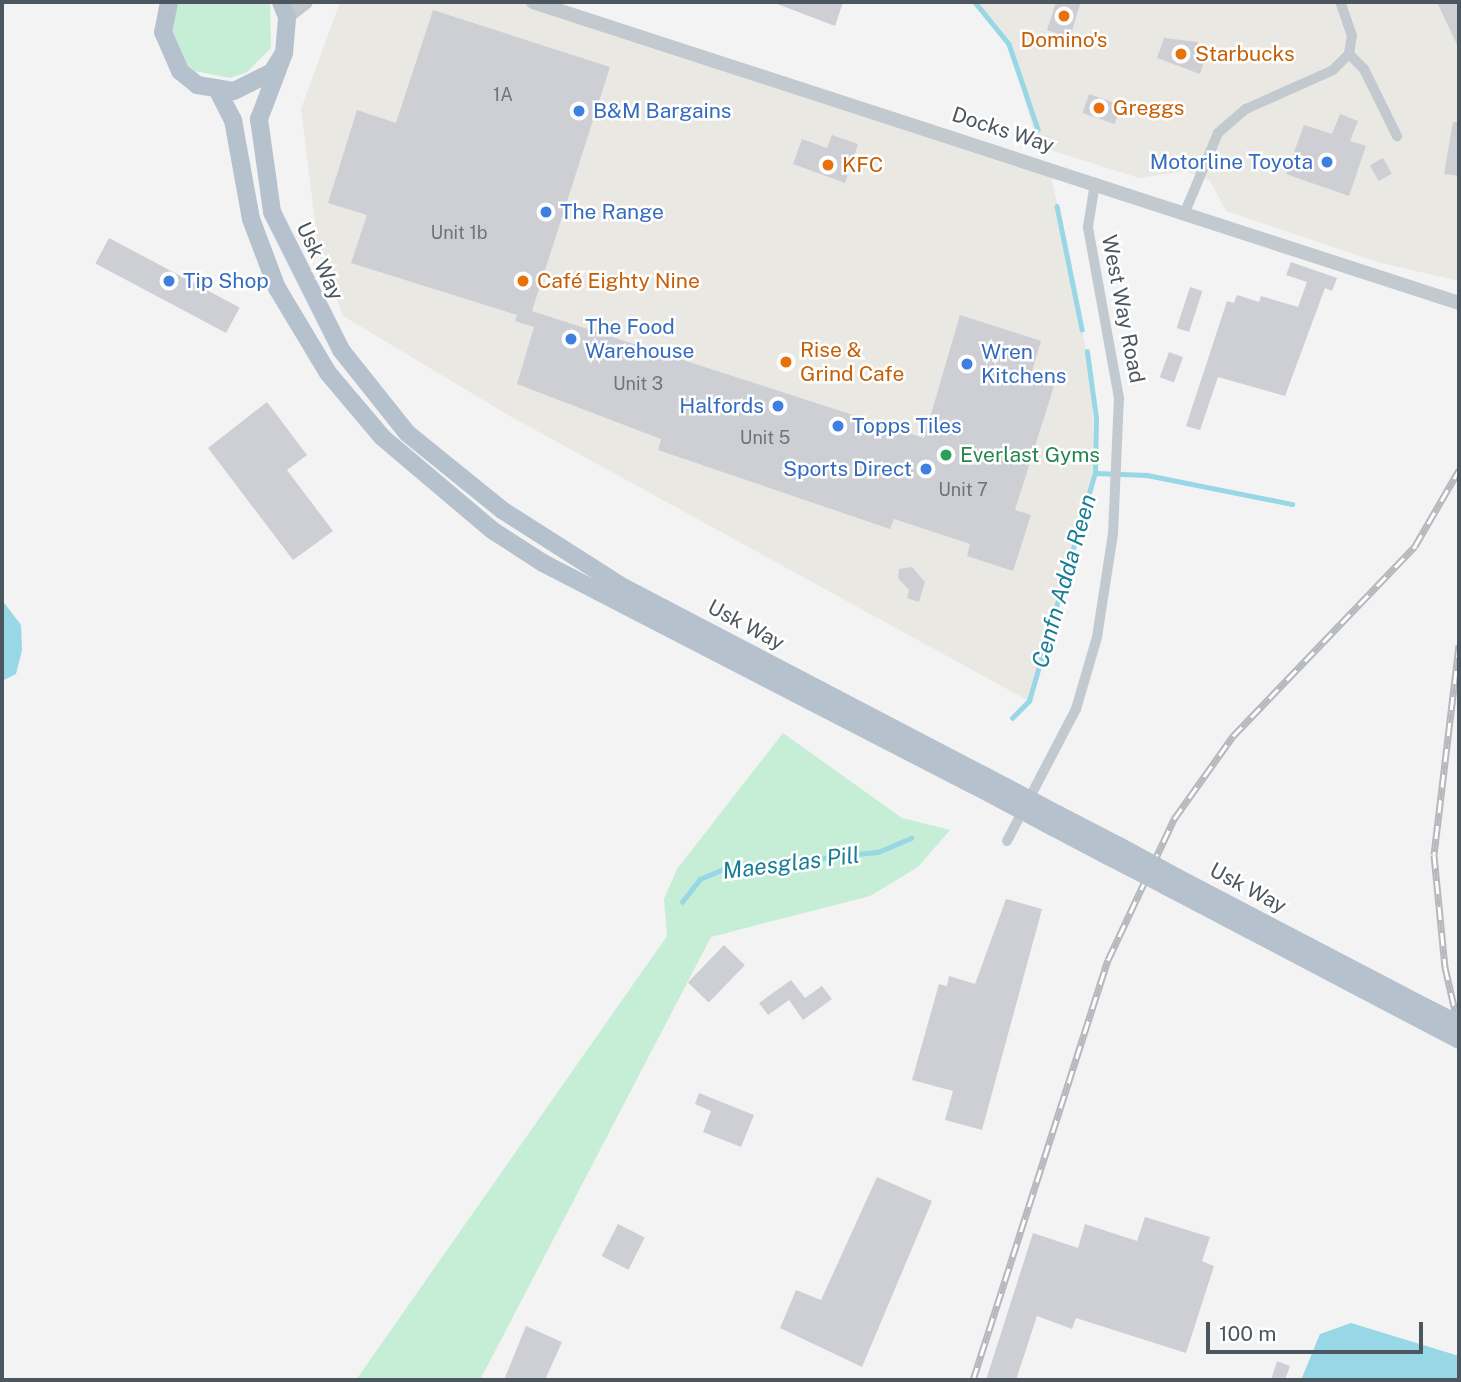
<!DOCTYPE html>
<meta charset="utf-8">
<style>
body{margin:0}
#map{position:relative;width:1461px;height:1382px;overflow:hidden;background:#f4f3f3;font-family:"Public Sans",sans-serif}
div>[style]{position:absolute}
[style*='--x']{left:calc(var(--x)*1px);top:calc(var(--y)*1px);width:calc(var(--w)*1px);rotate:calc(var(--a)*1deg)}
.commercial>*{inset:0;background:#eae8e2}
.green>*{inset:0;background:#c6edd5}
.water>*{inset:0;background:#97d7e6}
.stream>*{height:4.5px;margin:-2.25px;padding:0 2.25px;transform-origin:2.25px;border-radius:2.25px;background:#97d7e6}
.building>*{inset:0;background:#cdcfd4;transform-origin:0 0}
.minor>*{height:10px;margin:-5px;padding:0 5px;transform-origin:5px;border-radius:5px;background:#c2cad0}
.tertiary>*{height:14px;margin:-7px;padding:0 7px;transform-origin:7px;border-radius:7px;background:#c2cad0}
.primary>*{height:18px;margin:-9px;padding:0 9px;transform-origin:9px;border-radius:9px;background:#b5c2ce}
.rail>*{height:7px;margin-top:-3.5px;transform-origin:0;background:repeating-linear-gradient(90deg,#fff 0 13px,#b5b8bc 0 26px);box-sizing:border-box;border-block:2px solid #b5b8bc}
.primary-bridge>*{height:18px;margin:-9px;padding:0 9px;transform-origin:9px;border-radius:9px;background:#b5c2ce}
.dots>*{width:19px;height:19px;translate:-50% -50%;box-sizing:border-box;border:4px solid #fff;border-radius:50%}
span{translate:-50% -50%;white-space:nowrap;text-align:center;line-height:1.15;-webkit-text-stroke:5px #fff;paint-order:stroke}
.number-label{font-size:18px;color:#6c747c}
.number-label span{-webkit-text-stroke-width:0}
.food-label{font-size:21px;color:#c56008}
.left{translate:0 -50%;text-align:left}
.shop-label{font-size:21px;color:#366cbe}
.right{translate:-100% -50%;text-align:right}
.street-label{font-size:21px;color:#4c565f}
.leisure-label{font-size:21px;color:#27864d}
.water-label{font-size:23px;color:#187e95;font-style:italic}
.frame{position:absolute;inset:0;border:4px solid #4c565f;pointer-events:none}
.scale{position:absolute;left:1206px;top:1322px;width:217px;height:32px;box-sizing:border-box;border:4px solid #4c565f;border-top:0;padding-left:9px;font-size:21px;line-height:24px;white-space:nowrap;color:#4c565f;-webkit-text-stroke:5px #fff;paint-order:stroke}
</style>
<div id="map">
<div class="commercial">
<i style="clip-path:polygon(340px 2px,533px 2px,1050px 169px,1091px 374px,1095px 473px,1029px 701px,508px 415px,343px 316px,319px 254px,301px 109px)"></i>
<i style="clip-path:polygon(975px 2px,1459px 2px,1459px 281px,1377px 262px,1226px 211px,1210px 181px,1185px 171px,1139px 178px,1038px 146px,1009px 44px)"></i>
</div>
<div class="green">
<i style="clip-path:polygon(175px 2px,270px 2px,271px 48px,247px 72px,230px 78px,195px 71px,181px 59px,169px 25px)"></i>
<i style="clip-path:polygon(783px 733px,902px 818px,950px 830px,918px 867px,870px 896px,711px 937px,480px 1380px,356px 1380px,667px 936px,664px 899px,677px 869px)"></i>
</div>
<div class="water">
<i style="clip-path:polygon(2px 600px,21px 625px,22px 650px,16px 674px,2px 681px)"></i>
<i style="clip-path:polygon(1351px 1323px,1459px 1356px,1459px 1380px,1301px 1380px,1320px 1334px)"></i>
</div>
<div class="stream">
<i style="--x:975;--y:2;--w:54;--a:51"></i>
<i style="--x:1009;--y:44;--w:90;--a:71.2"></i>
<i style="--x:1057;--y:206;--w:126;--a:78.5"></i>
<i style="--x:1095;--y:473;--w:52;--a:2.2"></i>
<i style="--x:1147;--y:475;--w:148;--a:11.3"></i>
<i style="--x:1012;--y:718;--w:24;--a:-45"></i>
<i style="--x:1029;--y:701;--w:237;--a:-73.9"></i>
<i style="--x:1095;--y:473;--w:55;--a:-89"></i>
<i style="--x:1096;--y:418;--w:67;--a:-97.8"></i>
<i style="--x:682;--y:902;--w:29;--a:-52"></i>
<i style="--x:700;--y:879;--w:25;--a:-23"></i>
<i style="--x:723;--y:869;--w:156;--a:-6.3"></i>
<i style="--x:878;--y:852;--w:36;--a:-23"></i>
</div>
<div class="building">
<i style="clip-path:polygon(772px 2px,843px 2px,835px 26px)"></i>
<i style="clip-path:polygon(1056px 2px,1080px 4px,1070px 38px,1047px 30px)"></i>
<i style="clip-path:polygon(1437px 2px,1459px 2px,1459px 49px)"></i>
<i style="clip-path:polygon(433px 10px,610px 67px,532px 311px,924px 438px,960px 315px,1041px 341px,1030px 378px,1054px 386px,1015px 510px,1031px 515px,1013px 571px,967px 556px,970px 544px,894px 519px,890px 529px,658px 450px,661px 439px,517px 384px,534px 327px,515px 321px,517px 315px,351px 263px,367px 215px,328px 203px,357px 110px,396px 123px)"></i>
<i style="clip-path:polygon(1164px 38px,1198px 42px,1196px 48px,1207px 52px,1200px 74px,1157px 58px)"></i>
<i style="left:1089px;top:94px;width:34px;height:20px;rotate:19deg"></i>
<i style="clip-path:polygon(1340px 114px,1358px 121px,1350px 141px,1366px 146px,1349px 196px,1286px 174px,1304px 125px,1332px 134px)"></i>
<i style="clip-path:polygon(1453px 122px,1459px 122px,1459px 176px,1444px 174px)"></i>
<i style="clip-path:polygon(832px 135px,858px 144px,845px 183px,793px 164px,802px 139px,827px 148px)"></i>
<i style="left:1383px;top:158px;width:18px;height:15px;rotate:61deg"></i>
<i style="left:109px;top:238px;width:148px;height:29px;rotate:28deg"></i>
<i style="clip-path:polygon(1291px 262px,1337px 278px,1332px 291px,1325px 288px,1285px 396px,1218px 377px,1200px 430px,1186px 426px,1227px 301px,1234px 303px,1237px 295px,1259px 302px,1261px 296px,1298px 307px,1307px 282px,1286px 275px)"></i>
<i style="left:1190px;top:287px;width:13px;height:43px;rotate:18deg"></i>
<i style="left:1169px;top:352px;width:15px;height:27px;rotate:20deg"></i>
<i style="clip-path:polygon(267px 402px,307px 455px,287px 470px,333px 531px,293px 560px,208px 448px)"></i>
<i style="clip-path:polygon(912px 567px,925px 582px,919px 602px,907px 598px,909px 590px,898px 578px,899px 569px)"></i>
<i style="clip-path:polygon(1006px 899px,1042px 909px,982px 1130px,945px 1120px,953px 1091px,912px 1080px,939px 984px,947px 986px,949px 976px,975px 984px)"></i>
<i style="left:724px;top:945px;width:29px;height:52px;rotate:44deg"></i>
<i style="clip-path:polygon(791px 980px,805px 998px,822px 986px,832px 999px,803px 1020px,789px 1000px,768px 1015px,759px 1003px)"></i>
<i style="clip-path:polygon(699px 1093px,754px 1115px,741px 1147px,703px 1132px,711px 1111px,695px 1104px)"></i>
<i style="clip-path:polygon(877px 1177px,932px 1201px,862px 1367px,780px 1328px,796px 1290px,821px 1300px)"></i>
<i style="clip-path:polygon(1145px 1217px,1210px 1237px,1202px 1261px,1214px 1266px,1186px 1353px,1076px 1318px,1072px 1329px,1037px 1316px,1016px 1380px,986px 1380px,1033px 1233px,1078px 1248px,1085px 1224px,1137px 1241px)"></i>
<i style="left:618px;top:1224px;width:30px;height:36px;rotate:27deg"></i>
<i style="clip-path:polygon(526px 1326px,562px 1342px,545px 1380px,504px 1380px)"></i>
<i style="clip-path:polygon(1277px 1361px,1290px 1366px,1285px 1380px,1271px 1380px)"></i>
</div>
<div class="minor">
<i style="--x:1349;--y:54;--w:21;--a:45"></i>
<i style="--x:1364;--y:69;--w:75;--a:63.8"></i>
<i style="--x:1185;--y:212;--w:86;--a:-67.3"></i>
<i style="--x:1218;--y:133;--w:37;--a:-41"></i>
<i style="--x:1246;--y:109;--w:95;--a:-24.1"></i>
<i style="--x:1333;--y:70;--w:23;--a:-45"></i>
<i style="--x:1349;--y:54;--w:18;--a:-81"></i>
<i style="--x:1352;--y:36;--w:36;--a:-109"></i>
<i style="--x:1007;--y:841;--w:149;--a:-62.4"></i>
<i style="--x:1076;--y:709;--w:75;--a:-73.7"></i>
<i style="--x:1097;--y:637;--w:104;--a:-81.2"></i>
<i style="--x:1113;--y:534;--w:136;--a:-87.5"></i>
<i style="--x:1119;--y:398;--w:174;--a:-100.3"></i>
<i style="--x:1088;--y:227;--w:45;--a:-81"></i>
</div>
<div class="tertiary">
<i style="--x:533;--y:2;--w:974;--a:18.01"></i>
<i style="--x:287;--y:17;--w:24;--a:-38"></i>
</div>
<div class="primary">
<i style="--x:169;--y:2;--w:31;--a:101"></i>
<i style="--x:163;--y:32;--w:43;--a:66.4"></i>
<i style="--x:180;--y:71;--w:22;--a:39"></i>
<i style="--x:197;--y:85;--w:37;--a:9"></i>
<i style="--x:234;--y:91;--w:42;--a:-26.6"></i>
<i style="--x:272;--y:72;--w:22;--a:-58"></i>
<i style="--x:284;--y:53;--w:36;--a:-85"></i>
<i style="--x:287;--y:17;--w:16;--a:-112"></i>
<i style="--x:284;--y:53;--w:71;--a:110.7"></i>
<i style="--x:259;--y:119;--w:94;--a:82"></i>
<i style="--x:272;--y:212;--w:154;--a:63.4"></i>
<i style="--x:341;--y:350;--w:106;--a:51.5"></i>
<i style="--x:407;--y:433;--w:122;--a:39"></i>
<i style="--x:502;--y:510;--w:143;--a:32.5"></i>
<i style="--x:623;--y:587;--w:404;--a:27.6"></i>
<i style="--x:218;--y:91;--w:33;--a:63"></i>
<i style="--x:233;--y:120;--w:101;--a:79.7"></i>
<i style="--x:251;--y:219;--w:74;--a:69.4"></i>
<i style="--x:277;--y:288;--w:99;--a:59"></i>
<i style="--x:328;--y:373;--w:84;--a:49.8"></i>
<i style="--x:382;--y:437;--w:144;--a:40.2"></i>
<i style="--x:492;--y:530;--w:61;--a:32.9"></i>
<i style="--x:543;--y:563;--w:483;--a:27.3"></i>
<i style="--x:1059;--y:815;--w:68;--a:27.3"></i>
<i style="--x:1053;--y:827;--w:62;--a:27.8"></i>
<i style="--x:1178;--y:878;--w:285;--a:27.6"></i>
<i style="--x:1166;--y:886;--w:331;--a:27.7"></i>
</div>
<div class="rail">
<i style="--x:1459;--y:645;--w:211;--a:96.8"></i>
<i style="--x:1434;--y:855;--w:113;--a:84.4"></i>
<i style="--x:1445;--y:967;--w:63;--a:77.1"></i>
<i style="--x:973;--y:1380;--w:441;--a:-72.2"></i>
<i style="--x:1108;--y:960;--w:156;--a:-64.9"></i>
<i style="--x:1174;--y:819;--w:102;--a:-54.6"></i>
<i style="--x:1233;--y:736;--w:263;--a:-46.2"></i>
<i style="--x:1415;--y:546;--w:88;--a:-59.9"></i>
</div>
<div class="primary-bridge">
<i style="--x:981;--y:774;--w:88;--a:27.7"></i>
<i style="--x:972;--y:784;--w:92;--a:28"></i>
<i style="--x:1119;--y:846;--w:67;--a:28.5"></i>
<i style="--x:1108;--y:856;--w:65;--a:27.3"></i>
<i style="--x:1431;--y:1010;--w:31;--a:27"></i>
</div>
<div class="dots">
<i style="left:1064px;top:16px;background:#e8710a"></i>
<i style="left:1181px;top:54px;background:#e8710a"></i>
<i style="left:1099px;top:108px;background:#e8710a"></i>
<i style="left:579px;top:111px;background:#3f7fe0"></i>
<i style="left:1327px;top:162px;background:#3f7fe0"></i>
<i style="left:828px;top:165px;background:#e8710a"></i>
<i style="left:546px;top:212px;background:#3f7fe0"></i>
<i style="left:169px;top:281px;background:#3f7fe0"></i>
<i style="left:523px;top:281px;background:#e8710a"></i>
<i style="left:571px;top:339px;background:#3f7fe0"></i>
<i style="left:786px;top:362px;background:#e8710a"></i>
<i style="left:967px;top:364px;background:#3f7fe0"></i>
<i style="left:778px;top:406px;background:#3f7fe0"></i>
<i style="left:838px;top:426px;background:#3f7fe0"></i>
<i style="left:946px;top:455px;background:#2e9e5b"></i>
<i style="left:926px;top:469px;background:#3f7fe0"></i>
</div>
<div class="number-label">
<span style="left:503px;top:95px">1A</span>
<span style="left:459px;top:233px">Unit 1b</span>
<span style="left:638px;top:384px">Unit 3</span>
<span style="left:765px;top:438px">Unit 5</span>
<span style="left:963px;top:490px">Unit 7</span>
</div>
<div class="food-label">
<span style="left:1064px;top:40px">Domino's</span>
<span class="left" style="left:1195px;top:54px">Starbucks</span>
<span class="left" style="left:1113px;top:108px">Greggs</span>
<span class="left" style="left:842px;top:165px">KFC</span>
<span class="left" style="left:537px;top:281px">Café Eighty Nine</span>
<span class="left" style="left:800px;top:362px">Rise &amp;<br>Grind Cafe</span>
</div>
<div class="shop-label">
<span class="left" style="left:593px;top:111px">B&amp;M Bargains</span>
<span class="right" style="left:1313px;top:162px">Motorline Toyota</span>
<span class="left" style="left:560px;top:212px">The Range</span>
<span class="left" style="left:183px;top:281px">Tip Shop</span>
<span class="left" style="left:585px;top:339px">The Food<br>Warehouse</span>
<span class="left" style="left:981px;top:364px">Wren<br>Kitchens</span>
<span class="right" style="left:764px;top:406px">Halfords</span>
<span class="left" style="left:852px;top:426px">Topps Tiles</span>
<span class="right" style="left:912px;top:469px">Sports Direct</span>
</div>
<div class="street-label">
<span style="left:1003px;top:130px;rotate:18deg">Docks Way</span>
<span style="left:320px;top:261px;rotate:65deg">Usk Way</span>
<span style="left:1123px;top:309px;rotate:79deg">West Way Road</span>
<span style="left:746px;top:625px;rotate:28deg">Usk Way</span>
<span style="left:1248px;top:888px;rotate:28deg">Usk Way</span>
</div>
<div class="leisure-label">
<span class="left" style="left:960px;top:455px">Everlast Gyms</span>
</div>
<div class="water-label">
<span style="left:1064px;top:581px;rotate:-74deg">Cenfn Adda Reen</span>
<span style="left:791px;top:863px;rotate:-7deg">Maesglas Pill</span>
</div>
<div class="frame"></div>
<div class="scale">100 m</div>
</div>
